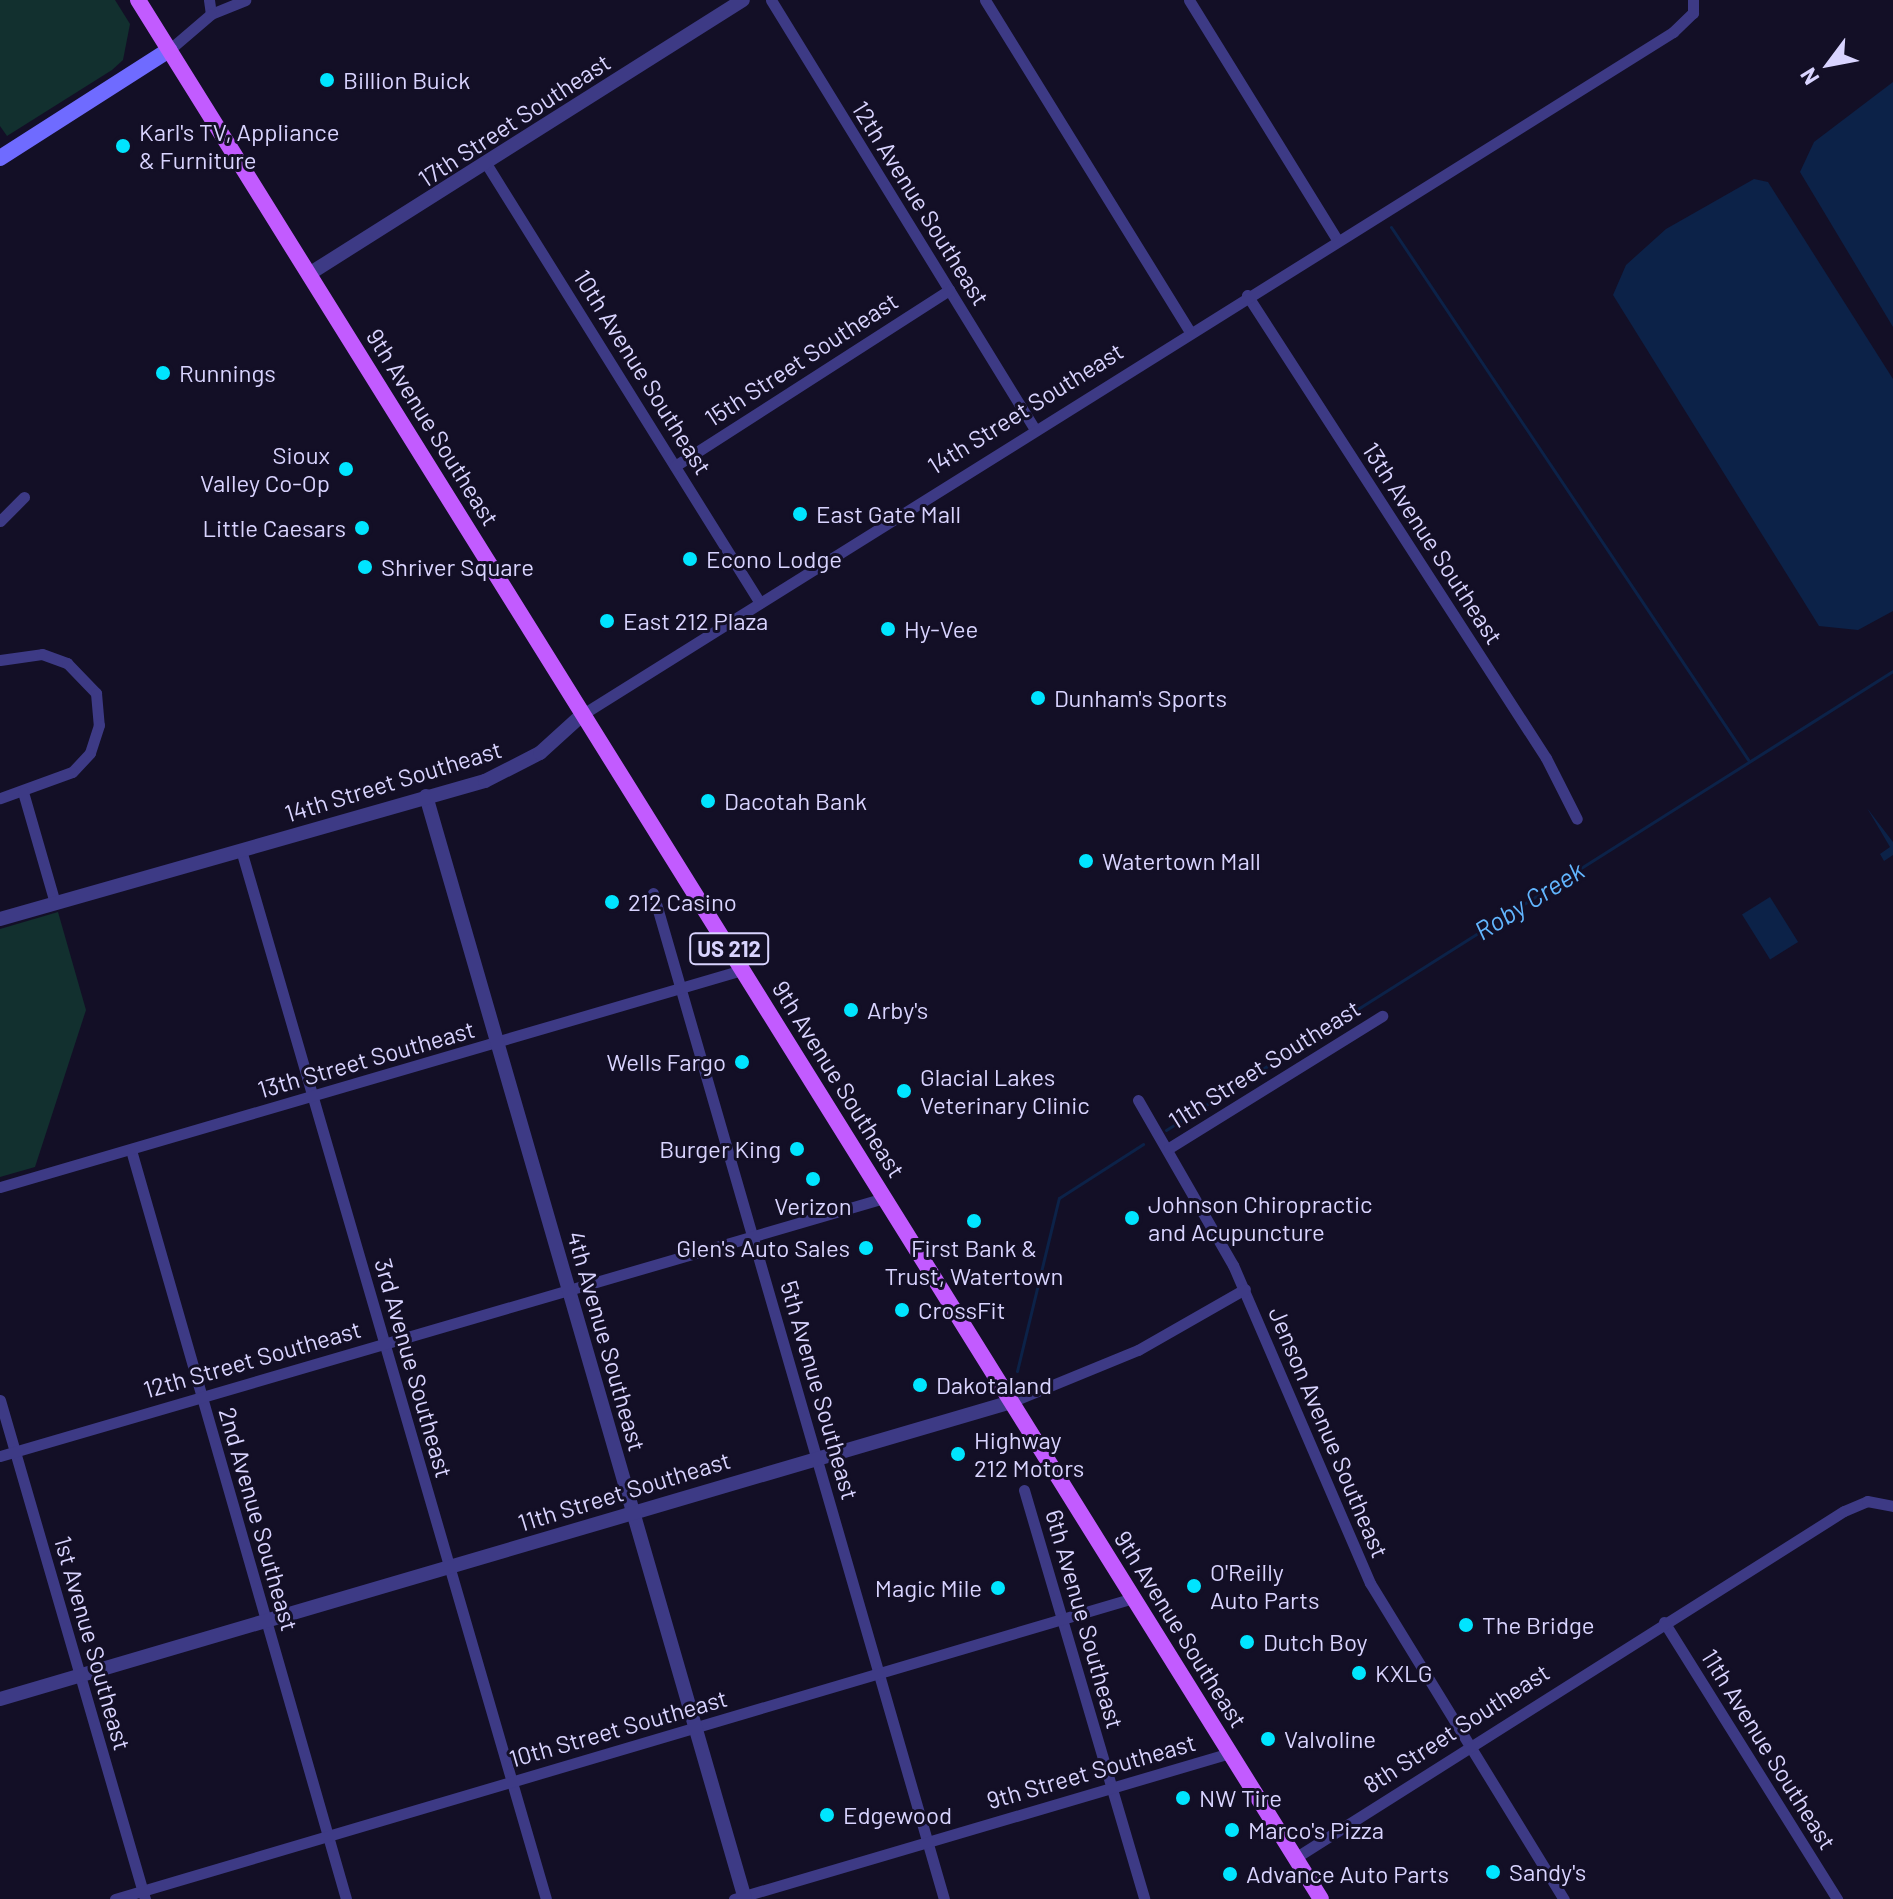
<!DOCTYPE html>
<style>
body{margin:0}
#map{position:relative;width:1893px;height:1899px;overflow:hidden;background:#130f26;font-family:Barlow,sans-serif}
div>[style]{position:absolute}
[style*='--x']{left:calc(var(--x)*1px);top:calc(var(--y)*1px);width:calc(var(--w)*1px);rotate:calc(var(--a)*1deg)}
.green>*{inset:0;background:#12302f}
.water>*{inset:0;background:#0c2248;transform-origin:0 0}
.stream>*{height:3px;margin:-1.5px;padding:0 1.5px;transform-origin:1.5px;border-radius:1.5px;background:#0c2248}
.minor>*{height:11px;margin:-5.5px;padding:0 5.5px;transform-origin:5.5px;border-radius:5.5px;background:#3d3a85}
.tertiary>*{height:14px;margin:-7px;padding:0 7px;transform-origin:7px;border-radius:7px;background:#3d3a85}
.secondary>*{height:16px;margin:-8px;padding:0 8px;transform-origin:8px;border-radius:8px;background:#6f6bff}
.primary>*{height:16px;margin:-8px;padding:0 8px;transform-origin:8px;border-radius:8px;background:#c25bff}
.dots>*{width:22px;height:22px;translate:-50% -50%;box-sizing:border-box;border:4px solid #130f26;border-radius:50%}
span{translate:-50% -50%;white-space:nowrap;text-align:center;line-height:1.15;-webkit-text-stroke:6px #130f26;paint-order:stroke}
.shield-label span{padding:2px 6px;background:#130f26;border:2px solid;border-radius:6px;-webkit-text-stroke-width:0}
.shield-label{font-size:22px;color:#d9d4ff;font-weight:700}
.poi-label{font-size:24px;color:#d9d4ff}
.left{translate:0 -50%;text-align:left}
.right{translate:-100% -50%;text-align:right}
.street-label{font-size:24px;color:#d9d4ff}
.water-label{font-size:26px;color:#62b6ff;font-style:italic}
.north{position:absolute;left:1789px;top:24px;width:80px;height:80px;-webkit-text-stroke:6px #130f26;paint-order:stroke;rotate:238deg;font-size:22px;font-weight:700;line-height:32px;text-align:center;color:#d9d4ff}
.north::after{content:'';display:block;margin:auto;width:28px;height:36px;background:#d9d4ff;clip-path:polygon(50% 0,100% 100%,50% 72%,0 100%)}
</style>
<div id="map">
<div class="green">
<i style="clip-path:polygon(0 0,115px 0,130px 24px,123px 60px,112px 70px,7px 136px,0 126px)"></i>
<i style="clip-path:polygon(58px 912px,86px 1010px,35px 1167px,0 1177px,0 929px)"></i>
</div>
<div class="water">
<i style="clip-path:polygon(1893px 82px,1893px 327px,1800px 172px,1814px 142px)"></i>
<i style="clip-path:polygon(1754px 179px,1768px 182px,1893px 379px,1893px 611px,1858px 630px,1819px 626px,1613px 295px,1626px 265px,1666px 229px)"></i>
<i style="clip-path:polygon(1867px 808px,1893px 842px,1893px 855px,1884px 861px,1880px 854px,1890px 847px)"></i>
<i style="left:1770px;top:897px;width:53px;height:33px;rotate:58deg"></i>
</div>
<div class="stream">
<i style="--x:1391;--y:227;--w:643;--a:56.16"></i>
<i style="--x:1166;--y:1130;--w:860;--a:-32.27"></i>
<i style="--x:1017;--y:1371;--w:178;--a:-76.4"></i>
<i style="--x:1059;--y:1198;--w:100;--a:-32.7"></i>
</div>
<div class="minor">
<i style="--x:209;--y:0;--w:14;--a:82"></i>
<i style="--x:771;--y:0;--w:502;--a:58.43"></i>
<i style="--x:985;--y:0;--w:388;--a:58.3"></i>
<i style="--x:1189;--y:0;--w:282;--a:58.3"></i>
<i style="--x:211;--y:14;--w:37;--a:-22"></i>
<i style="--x:169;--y:50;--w:55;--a:-40.6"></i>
<i style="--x:487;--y:165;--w:516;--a:58.07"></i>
<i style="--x:1247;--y:295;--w:551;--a:57.15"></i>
<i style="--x:1546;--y:758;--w:68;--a:63.1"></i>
<i style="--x:675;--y:466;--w:326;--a:-32.7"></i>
<i style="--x:0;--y:521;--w:34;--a:-45"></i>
<i style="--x:0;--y:660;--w:42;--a:-8.1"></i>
<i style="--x:42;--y:654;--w:27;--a:20"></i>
<i style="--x:67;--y:663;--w:42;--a:46"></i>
<i style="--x:96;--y:693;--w:32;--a:85"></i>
<i style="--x:99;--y:725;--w:29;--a:108"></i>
<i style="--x:90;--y:753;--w:26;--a:133"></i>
<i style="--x:72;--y:772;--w:77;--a:160.1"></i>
<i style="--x:583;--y:714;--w:1286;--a:-32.03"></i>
<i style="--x:1673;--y:32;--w:28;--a:-44"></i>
<i style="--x:1693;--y:13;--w:13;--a:-90"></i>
<i style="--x:23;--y:792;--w:116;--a:73.9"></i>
<i style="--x:241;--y:850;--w:1092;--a:73.79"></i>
<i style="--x:653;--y:893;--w:1047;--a:73.87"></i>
<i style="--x:1138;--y:1100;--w:190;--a:60.1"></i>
<i style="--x:1233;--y:1265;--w:346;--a:66.7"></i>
<i style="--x:1370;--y:1583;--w:371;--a:58.5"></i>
<i style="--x:1169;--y:1148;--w:251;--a:-31.8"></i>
<i style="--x:131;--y:1150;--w:779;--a:73.98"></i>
<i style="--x:0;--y:1187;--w:773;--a:-16.3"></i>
<i style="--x:0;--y:1400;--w:520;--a:73.8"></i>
<i style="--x:1011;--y:1402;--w:137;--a:-22.3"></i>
<i style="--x:1138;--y:1350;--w:123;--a:-29.7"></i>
<i style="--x:0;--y:1456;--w:921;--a:-16.27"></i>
<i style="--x:1024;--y:1490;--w:426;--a:73.6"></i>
<i style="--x:1664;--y:1622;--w:327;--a:58"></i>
<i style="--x:1295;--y:1858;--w:649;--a:-32.3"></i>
<i style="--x:1844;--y:1511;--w:25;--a:-23"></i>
<i style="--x:1867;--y:1501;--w:26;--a:11"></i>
<i style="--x:115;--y:1899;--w:1062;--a:-16.47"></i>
<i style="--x:734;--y:1899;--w:517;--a:-16.4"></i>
</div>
<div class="tertiary">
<i style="--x:309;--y:274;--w:513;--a:-32.27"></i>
<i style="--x:426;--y:796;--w:1148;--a:73.87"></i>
<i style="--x:0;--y:919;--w:504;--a:-15.88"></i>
<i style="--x:485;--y:781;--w:62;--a:-27"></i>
<i style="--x:540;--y:753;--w:58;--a:-42.2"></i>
<i style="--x:0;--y:1699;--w:1054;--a:-16.37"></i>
</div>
<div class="secondary">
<i style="--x:0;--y:158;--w:201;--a:-32.6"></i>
</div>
<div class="primary">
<i style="--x:138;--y:0;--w:2237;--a:58.08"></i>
</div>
<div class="dots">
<i style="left:327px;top:80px;background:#00e5ff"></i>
<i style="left:123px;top:146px;background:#00e5ff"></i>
<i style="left:163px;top:373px;background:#00e5ff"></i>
<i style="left:346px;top:469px;background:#00e5ff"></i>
<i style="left:800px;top:514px;background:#00e5ff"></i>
<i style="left:362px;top:528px;background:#00e5ff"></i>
<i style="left:690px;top:559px;background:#00e5ff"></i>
<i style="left:365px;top:567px;background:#00e5ff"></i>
<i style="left:607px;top:621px;background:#00e5ff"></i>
<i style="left:888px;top:629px;background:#00e5ff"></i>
<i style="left:1038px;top:698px;background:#00e5ff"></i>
<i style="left:708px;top:801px;background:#00e5ff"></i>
<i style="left:1086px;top:861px;background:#00e5ff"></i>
<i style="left:612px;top:902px;background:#00e5ff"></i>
<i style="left:851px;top:1010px;background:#00e5ff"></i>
<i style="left:742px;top:1062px;background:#00e5ff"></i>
<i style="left:904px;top:1091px;background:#00e5ff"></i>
<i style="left:797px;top:1149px;background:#00e5ff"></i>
<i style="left:813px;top:1179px;background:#00e5ff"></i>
<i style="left:1132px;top:1218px;background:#00e5ff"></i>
<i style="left:974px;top:1221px;background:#00e5ff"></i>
<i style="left:866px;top:1248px;background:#00e5ff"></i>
<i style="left:902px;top:1310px;background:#00e5ff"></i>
<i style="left:920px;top:1385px;background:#00e5ff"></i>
<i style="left:958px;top:1454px;background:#00e5ff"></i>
<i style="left:1194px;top:1586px;background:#00e5ff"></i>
<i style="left:998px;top:1588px;background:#00e5ff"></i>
<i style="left:1466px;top:1625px;background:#00e5ff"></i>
<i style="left:1247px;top:1642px;background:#00e5ff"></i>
<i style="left:1359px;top:1673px;background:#00e5ff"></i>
<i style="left:1268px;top:1739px;background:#00e5ff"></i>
<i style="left:1183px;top:1798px;background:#00e5ff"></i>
<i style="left:827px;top:1815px;background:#00e5ff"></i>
<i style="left:1232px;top:1830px;background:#00e5ff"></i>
<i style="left:1493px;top:1872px;background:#00e5ff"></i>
<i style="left:1230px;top:1874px;background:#00e5ff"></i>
</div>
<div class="shield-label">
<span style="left:729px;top:949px">US 212</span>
</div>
<div class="poi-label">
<span class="left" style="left:343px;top:80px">Billion Buick</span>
<span class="left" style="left:139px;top:146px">Karl's TV, Appliance<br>&amp; Furniture</span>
<span class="left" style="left:179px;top:373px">Runnings</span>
<span class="right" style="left:330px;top:469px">Sioux<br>Valley Co-Op</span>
<span class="left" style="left:816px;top:514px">East Gate Mall</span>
<span class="right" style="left:346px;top:528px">Little Caesars</span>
<span class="left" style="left:706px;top:559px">Econo Lodge</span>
<span class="left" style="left:381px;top:567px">Shriver Square</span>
<span class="left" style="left:623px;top:621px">East 212 Plaza</span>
<span class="left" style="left:904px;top:629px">Hy-Vee</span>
<span class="left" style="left:1054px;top:698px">Dunham's Sports</span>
<span class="left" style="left:724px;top:801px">Dacotah Bank</span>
<span class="left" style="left:1102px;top:861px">Watertown Mall</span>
<span class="left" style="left:628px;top:902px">212 Casino</span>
<span class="left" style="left:867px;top:1010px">Arby's</span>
<span class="right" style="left:726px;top:1062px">Wells Fargo</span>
<span class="left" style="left:920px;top:1091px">Glacial Lakes<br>Veterinary Clinic</span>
<span class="right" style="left:781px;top:1149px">Burger King</span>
<span class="left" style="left:1148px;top:1218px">Johnson Chiropractic<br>and Acupuncture</span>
<span style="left:813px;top:1206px">Verizon</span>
<span class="right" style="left:850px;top:1248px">Glen's Auto Sales</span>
<span style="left:974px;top:1262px">First Bank &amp;<br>Trust, Watertown</span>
<span class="left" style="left:918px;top:1310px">CrossFit</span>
<span class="left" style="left:936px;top:1385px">Dakotaland</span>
<span class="left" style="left:974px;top:1454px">Highway<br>212 Motors</span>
<span class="left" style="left:1210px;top:1586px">O'Reilly<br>Auto Parts</span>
<span class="right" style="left:982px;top:1588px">Magic Mile</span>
<span class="left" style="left:1482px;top:1625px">The Bridge</span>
<span class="left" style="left:1263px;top:1642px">Dutch Boy</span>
<span class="left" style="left:1375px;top:1673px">KXLG</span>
<span class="left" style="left:1284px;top:1739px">Valvoline</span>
<span class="left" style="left:1199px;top:1798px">NW Tire</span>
<span class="left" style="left:843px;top:1815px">Edgewood</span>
<span class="left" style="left:1248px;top:1830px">Marco's Pizza</span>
<span class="left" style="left:1509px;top:1872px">Sandy's</span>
<span class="left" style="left:1246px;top:1874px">Advance Auto Parts</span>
</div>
<div class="street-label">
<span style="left:514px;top:120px;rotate:-33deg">17th Street Southeast</span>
<span style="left:921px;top:203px;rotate:58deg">12th Avenue Southeast</span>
<span style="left:801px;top:359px;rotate:-33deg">15th Street Southeast</span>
<span style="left:643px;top:372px;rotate:58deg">10th Avenue Southeast</span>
<span style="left:1025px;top:408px;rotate:-32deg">14th Street Southeast</span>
<span style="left:433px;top:427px;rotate:58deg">9th Avenue Southeast</span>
<span style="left:1433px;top:543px;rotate:57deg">13th Avenue Southeast</span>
<span style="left:393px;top:781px;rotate:-17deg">14th Street Southeast</span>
<span style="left:366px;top:1059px;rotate:-16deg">13th Street Southeast</span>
<span style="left:1264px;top:1064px;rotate:-32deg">11th Street Southeast</span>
<span style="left:839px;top:1079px;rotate:58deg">9th Avenue Southeast</span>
<span style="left:607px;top:1341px;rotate:74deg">4th Avenue Southeast</span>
<span style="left:252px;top:1359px;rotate:-16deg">12th Street Southeast</span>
<span style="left:414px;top:1368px;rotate:74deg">3rd Avenue Southeast</span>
<span style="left:820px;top:1390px;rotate:74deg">5th Avenue Southeast</span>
<span style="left:1329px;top:1432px;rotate:67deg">Jenson Avenue Southeast</span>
<span style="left:624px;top:1491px;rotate:-17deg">11th Street Southeast</span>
<span style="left:259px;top:1519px;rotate:74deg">2nd Avenue Southeast</span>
<span style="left:1085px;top:1619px;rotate:74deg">6th Avenue Southeast</span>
<span style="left:1181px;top:1629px;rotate:58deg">9th Avenue Southeast</span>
<span style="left:93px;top:1643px;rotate:74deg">1st Avenue Southeast</span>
<span style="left:618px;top:1728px;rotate:-16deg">10th Street Southeast</span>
<span style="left:1456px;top:1728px;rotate:-33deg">8th Street Southeast</span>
<span style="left:1769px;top:1749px;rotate:58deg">11th Avenue Southeast</span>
<span style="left:1091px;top:1771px;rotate:-16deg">9th Street Southeast</span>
</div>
<div class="water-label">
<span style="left:1529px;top:900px;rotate:-32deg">Roby Creek</span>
</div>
<div class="north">N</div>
</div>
